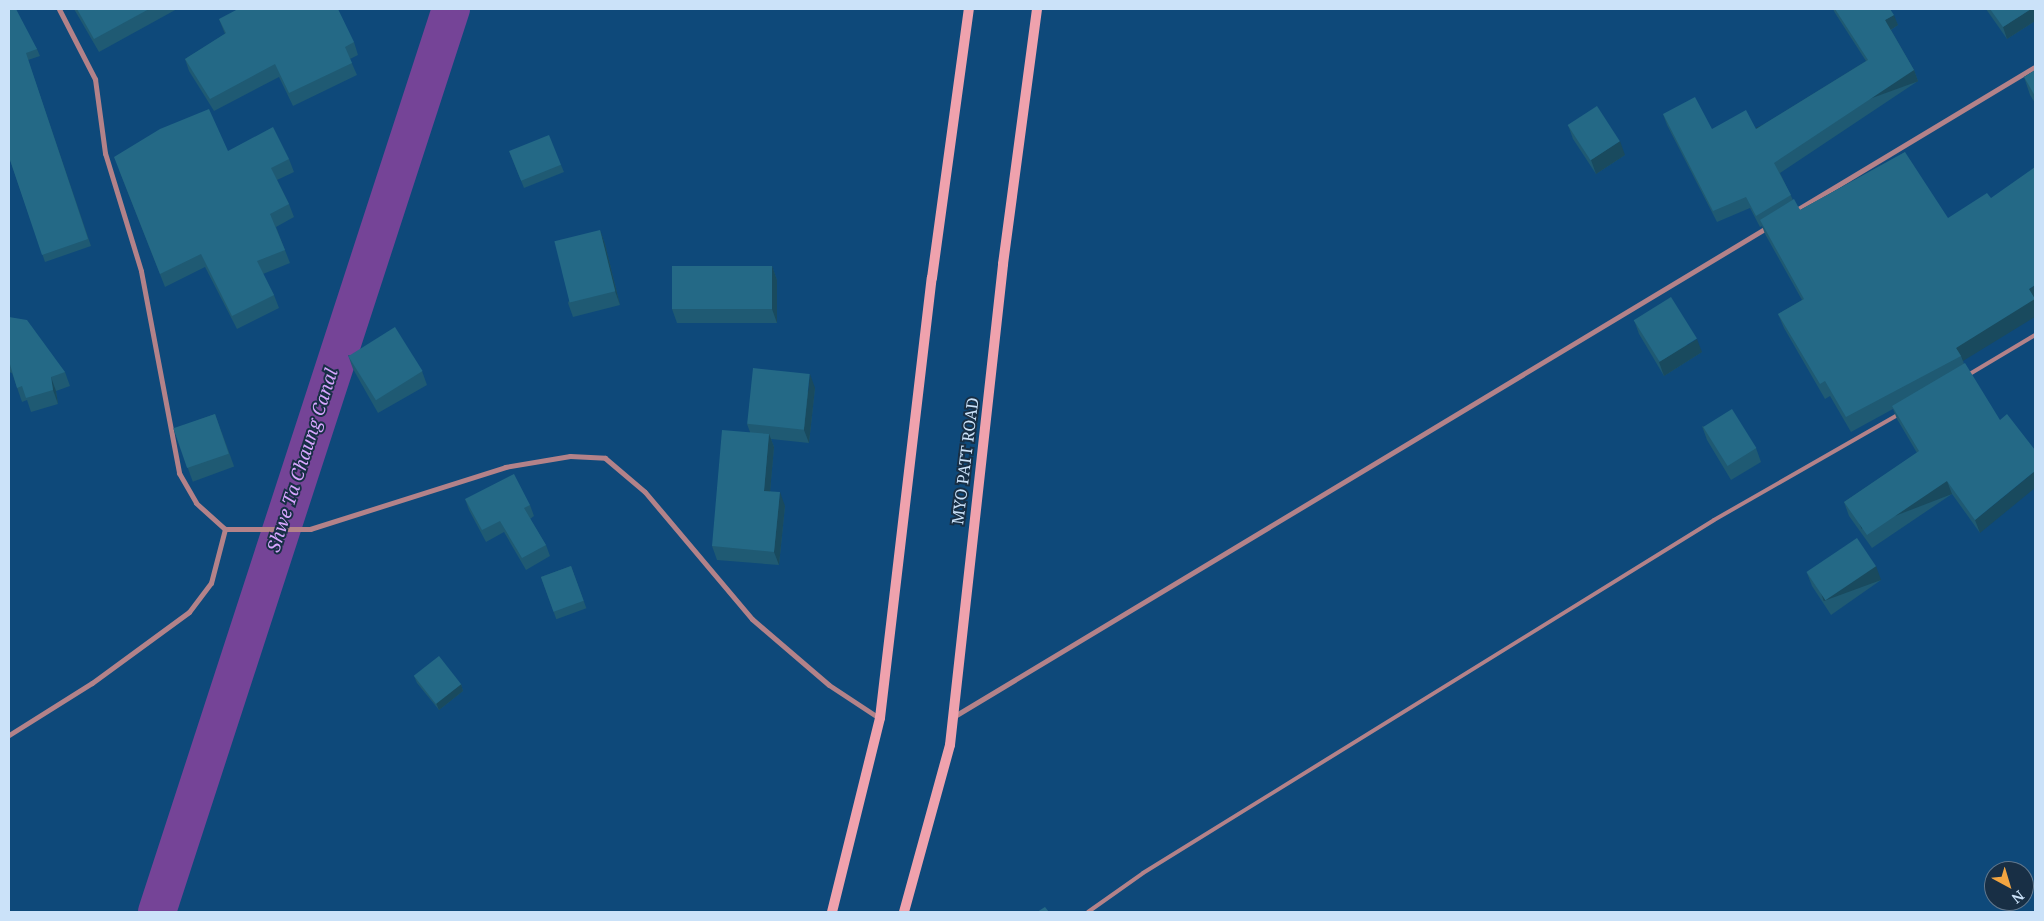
<!DOCTYPE html>
<style>
body{margin:0}
#map{position:relative;width:2044px;height:921px;overflow:hidden;background:#0e497a;font-family:"Noto Serif",serif}
div>[style]{position:absolute}
[style*='--x']{left:calc(var(--x)*1px);top:calc(var(--y)*1px);width:calc(var(--w)*1px);rotate:calc(var(--a)*1deg)}
.canal>*{height:38px;margin:-19px;padding:0 19px;transform-origin:19px;border-radius:19px;background:#754497}
.service>*{height:4px;margin:-2px;padding:0 2px;transform-origin:2px;border-radius:2px;background:#b38289}
.minor>*{height:5px;margin:-2.5px;padding:0 2.5px;transform-origin:2.5px;border-radius:2.5px;background:#b38289}
.secondary>*{height:10px;margin:-5px;padding:0 5px;transform-origin:5px;border-radius:5px;background:#efa2ad}
.wall>*{inset:0;background:#1f5a73;transform-origin:0 0}
.shaded-wall>*{inset:0;background:#194a5e;transform-origin:0 0}
.building>*{inset:0;background:#246986;transform-origin:0 0}
span{translate:-50% -50%;white-space:nowrap;text-align:center;line-height:1.15;-webkit-text-stroke:4px #182f45;paint-order:stroke}
.street-label{font-size:16px;color:#cbe2f9}
.water-label{font-size:18px;color:#d7a5fe;font-style:italic}
.frame{position:absolute;inset:0;border:10px solid #cbe2f9;pointer-events:none}
.north{position:absolute;left:1984px;top:861px;width:50px;height:50px;box-sizing:border-box;background:#182f45;border:1px solid #60778d;border-radius:50%;rotate:141deg;font-size:14px;font-weight:700;line-height:20px;text-align:center;color:#cbe2f9}
.north::after{content:'';display:block;margin:auto;width:18px;height:22px;background:#f2a541;clip-path:polygon(50% 0,100% 100%,50% 72%,0 100%)}
</style>
<div id="map">
<div class="canal">
<i style="--x:157;--y:912;--w:950;--a:-71.97"></i>
</div>
<div class="service">
<i style="--x:1968;--y:375;--w:78;--a:-30.8"></i>
<i style="--x:1088;--y:912;--w:67;--a:-35.3"></i>
<i style="--x:1143;--y:873;--w:671;--a:-31.72"></i>
<i style="--x:1714;--y:520;--w:213;--a:-29.8"></i>
</div>
<div class="minor">
<i style="--x:59;--y:9;--w:79;--a:62.8"></i>
<i style="--x:95;--y:79;--w:75;--a:82.3"></i>
<i style="--x:105;--y:153;--w:123;--a:73"></i>
<i style="--x:141;--y:271;--w:206;--a:79.3"></i>
<i style="--x:179;--y:473;--w:34;--a:60"></i>
<i style="--x:196;--y:503;--w:39;--a:42"></i>
<i style="--x:225;--y:529;--w:85;--a:0"></i>
<i style="--x:310;--y:529;--w:205;--a:-17.6"></i>
<i style="--x:505;--y:467;--w:66;--a:-9.6"></i>
<i style="--x:570;--y:456;--w:35;--a:3"></i>
<i style="--x:605;--y:458;--w:52;--a:40.4"></i>
<i style="--x:645;--y:492;--w:166;--a:49.9"></i>
<i style="--x:752;--y:619;--w:101;--a:40.6"></i>
<i style="--x:829;--y:685;--w:60;--a:33.4"></i>
<i style="--x:1795;--y:211;--w:280;--a:-31"></i>
<i style="--x:953;--y:717;--w:951;--a:-31.02"></i>
<i style="--x:9;--y:735;--w:98;--a:-32.1"></i>
<i style="--x:92;--y:683;--w:120;--a:-36.2"></i>
<i style="--x:189;--y:612;--w:36;--a:-53"></i>
<i style="--x:211;--y:583;--w:56;--a:-75.5"></i>
</div>
<div class="secondary">
<i style="--x:832;--y:912;--w:200;--a:-76.1"></i>
<i style="--x:880;--y:718;--w:443;--a:-83.3"></i>
<i style="--x:932;--y:278;--w:272;--a:-82.2"></i>
<i style="--x:904;--y:912;--w:173;--a:-74.6"></i>
<i style="--x:950;--y:745;--w:484;--a:-83.7"></i>
<i style="--x:1003;--y:264;--w:257;--a:-82.4"></i>
</div>
<div class="wall">
<i style="clip-path:polygon(9px 9px,37px 49px,40px 56px,28px 60px,91px 246px,45px 262px,9px 157px)"></i>
<i style="clip-path:polygon(74px 9px,177px 9px,99px 52px)"></i>
<i style="clip-path:polygon(1833px 9px,1890px 9px,1898px 25px,1891px 30px,1914px 70px,1918px 81px,1780px 173px,1793px 200px,1800px 210px,1905px 152px,1964px 364px,1980px 533px,1952px 494px,1872px 548px,1849px 516px,1844px 502px,1917px 453px,1897px 419px,1893px 409px,1851px 432px,1830px 396px,1825px 399px,1784px 328px,1778px 314px,1802px 300px,1765px 234px,1762px 226px,1760px 227px,1750px 208px,1717px 222px,1667px 125px,1663px 114px,1712px 129px,1756px 129px,1866px 61px,1835px 13px)"></i>
<i style="clip-path:polygon(1986px 9px,2035px 9px,2035px 21px,2007px 39px)"></i>
<i style="clip-path:polygon(219px 19px,354px 42px,358px 55px,350px 59px,357px 75px,293px 106px,279px 77px,214px 111px,189px 71px,185px 59px,225px 34px)"></i>
<i style="clip-path:polygon(2035px 70px,2035px 103px,2030px 95px,2024px 77px)"></i>
<i style="clip-path:polygon(1568px 125px,1625px 155px,1596px 174px,1573px 139px)"></i>
<i style="clip-path:polygon(228px 151px,289px 159px,294px 172px,277px 180px,289px 204px,294px 217px,276px 227px,290px 263px,263px 274px,274px 295px,279px 308px,237px 329px,205px 267px,165px 287px,119px 170px)"></i>
<i style="clip-path:polygon(509px 151px,561px 165px,564px 172px,524px 188px)"></i>
<i style="clip-path:polygon(600px 230px,605px 244px,620px 305px,573px 317px,568px 303px)"></i>
<i style="clip-path:polygon(772px 266px,777px 280px,777px 323px,677px 323px,672px 309px)"></i>
<i style="clip-path:polygon(9px 317px,65px 372px,70px 386px,56px 391px,58px 404px,31px 412px,27px 400px,22px 402px,12px 373px,9px 372px)"></i>
<i style="clip-path:polygon(1634px 320px,1702px 352px,1664px 376px,1639px 334px)"></i>
<i style="clip-path:polygon(348px 355px,422px 371px,427px 385px,378px 413px,353px 369px)"></i>
<i style="clip-path:polygon(815px 388px,809px 443px,771px 439px,774px 447px,770px 491px,785px 506px,779px 565px,717px 560px,712px 546px,750px 432px,747px 424px)"></i>
<i style="left:215px;top:414px;width:56px;height:44px;rotate:70deg"></i>
<i style="clip-path:polygon(1702px 426px,1756px 448px,1761px 462px,1731px 480px,1707px 440px)"></i>
<i style="clip-path:polygon(465px 499px,530px 505px,534px 516px,530px 519px,546px 545px,550px 556px,526px 570px,504px 532px,486px 542px,469px 510px)"></i>
<i style="left:571px;top:566px;width:45px;height:32px;rotate:70deg"></i>
<i style="clip-path:polygon(1807px 573px,1881px 580px,1831px 615px,1812px 586px)"></i>
<i style="clip-path:polygon(414px 676px,461px 684px,463px 691px,439px 710px,417px 683px)"></i>
</div>
<div class="shaded-wall">
<i style="clip-path:polygon(2031px 9px,2035px 9px,2035px 21px,2007px 39px,2003px 27px)"></i>
<i style="clip-path:polygon(1894px 15px,1898px 25px,1889px 31px,1885px 20px)"></i>
<i style="left:1914px;top:70px;width:12px;height:168px;rotate:70deg"></i>
<i style="clip-path:polygon(1620px 141px,1625px 155px,1596px 174px,1591px 160px)"></i>
<i style="clip-path:polygon(600px 230px,605px 244px,620px 305px,615px 291px)"></i>
<i style="clip-path:polygon(772px 266px,777px 280px,777px 323px,772px 309px)"></i>
<i style="clip-path:polygon(2035px 285px,2035px 317px,1963px 361px,1961px 356px,1956px 348px,2029px 289px)"></i>
<i style="clip-path:polygon(1697px 339px,1702px 352px,1664px 376px,1659px 362px)"></i>
<i style="clip-path:polygon(810px 374px,815px 388px,809px 443px,804px 430px)"></i>
<i style="clip-path:polygon(51px 377px,56px 391px,58px 404px,53px 390px)"></i>
<i style="clip-path:polygon(769px 434px,774px 447px,769px 504px,764px 491px)"></i>
<i style="clip-path:polygon(2035px 471px,2035px 488px,1980px 533px,1975px 520px)"></i>
<i style="left:1947px;top:481px;width:14px;height:97px;rotate:69deg"></i>
<i style="clip-path:polygon(780px 492px,785px 506px,779px 565px,774px 552px)"></i>
<i style="left:1876px;top:566px;width:15px;height:61px;rotate:70deg"></i>
<i style="clip-path:polygon(461px 684px,463px 691px,439px 710px,436px 703px)"></i>
</div>
<div class="building">
<i style="clip-path:polygon(9px 9px,16px 9px,37px 49px,26px 53px,88px 239px,42px 255px,9px 157px)"></i>
<i style="clip-path:polygon(77px 9px,149px 9px,94px 39px)"></i>
<i style="clip-path:polygon(238px 9px,338px 9px,354px 42px,345px 47px,352px 63px,289px 93px,275px 64px,210px 99px,185px 59px,226px 33px,219px 19px)"></i>
<i style="clip-path:polygon(1835px 9px,1890px 9px,1894px 15px,1885px 20px,1914px 70px,1774px 163px,1791px 195px,1756px 216px,1746px 197px,1713px 211px,1663px 114px,1695px 97px,1712px 129px,1746px 110px,1756px 129px,1868px 60px)"></i>
<i style="clip-path:polygon(1990px 9px,2031px 9px,2003px 27px)"></i>
<i style="clip-path:polygon(2035px 70px,2035px 96px,2024px 77px)"></i>
<i style="left:1597px;top:106px;width:42px;height:35px;rotate:57deg"></i>
<i style="clip-path:polygon(209px 109px,228px 151px,273px 127px,289px 159px,271px 168px,289px 204px,270px 214px,285px 250px,257px 261px,274px 295px,232px 316px,201px 254px,160px 274px,114px 157px,160px 129px)"></i>
<i style="left:549px;top:135px;width:32px;height:43px;rotate:68deg"></i>
<i style="clip-path:polygon(1905px 152px,1948px 218px,1987px 193px,1991px 198px,2035px 167px,2035px 285px,2029px 289px,2035px 299px,1956px 348px,1961px 356px,1846px 417px,1825px 381px,1820px 384px,1778px 314px,1804px 299px,1760px 220px,1794px 199px,1800px 210px)"></i>
<i style="left:600px;top:230px;width:63px;height:47px;rotate:76deg"></i>
<i style="left:672px;top:266px;width:100px;height:43px"></i>
<i style="left:1671px;top:297px;width:49px;height:44px;rotate:58deg"></i>
<i style="clip-path:polygon(9px 317px,27px 320px,65px 372px,51px 377px,53px 390px,26px 398px,22px 386px,17px 388px,9px 361px)"></i>
<i style="left:395px;top:327px;width:52px;height:55px;rotate:58deg"></i>
<i style="clip-path:polygon(1965px 363px,2000px 420px,2007px 414px,2035px 450px,2035px 471px,1975px 520px,1947px 481px,1867px 535px,1844px 502px,1919px 451px,1892px 406px)"></i>
<i style="left:753px;top:368px;width:57px;height:56px;rotate:6deg"></i>
<i style="left:1732px;top:409px;width:46px;height:34px;rotate:58deg"></i>
<i style="left:215px;top:414px;width:42px;height:44px;rotate:71deg"></i>
<i style="clip-path:polygon(722px 430px,769px 434px,764px 491px,780px 492px,774px 552px,712px 546px)"></i>
<i style="clip-path:polygon(514px 474px,530px 505px,524px 508px,546px 545px,522px 558px,500px 521px,482px 530px,465px 499px)"></i>
<i style="left:1857px;top:538px;width:34px;height:61px;rotate:56deg"></i>
<i style="left:571px;top:566px;width:37px;height:32px;rotate:70deg"></i>
<i style="left:439px;top:656px;width:36px;height:32px;rotate:52deg"></i>
<i style="clip-path:polygon(1045px 907px,1049px 912px,1037px 912px)"></i>
</div>
<div class="street-label">
<span style="left:965px;top:461px;rotate:-83deg">MYO PATT ROAD</span>
</div>
<div class="water-label">
<span style="left:302px;top:460px;rotate:-72deg">Shwe Ta Chaung Canal</span>
</div>
<div class="frame"></div>
<div class="north">N</div>
</div>
